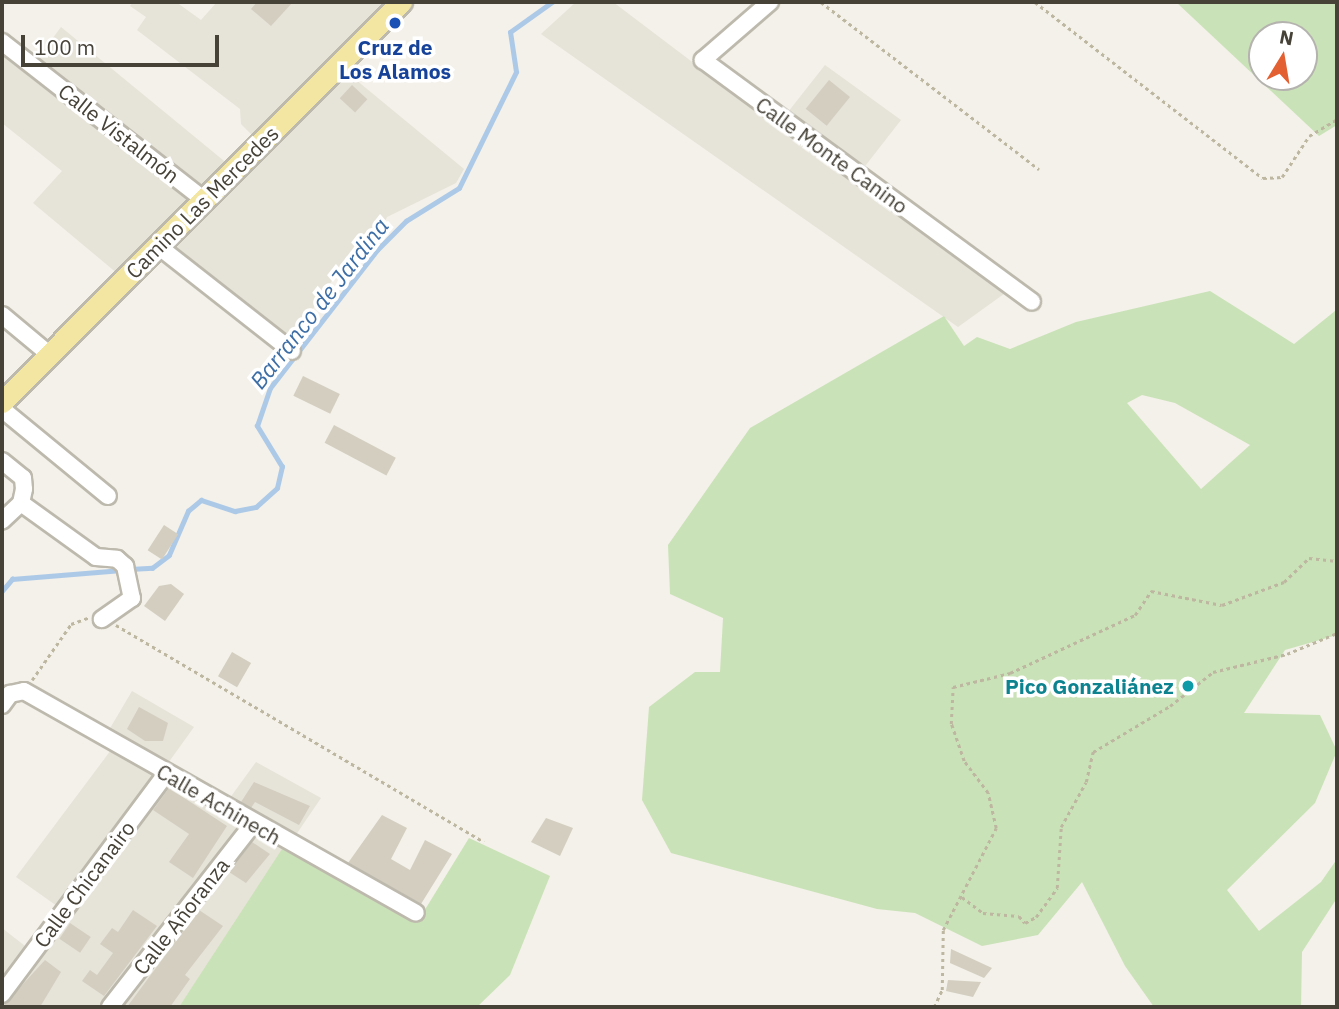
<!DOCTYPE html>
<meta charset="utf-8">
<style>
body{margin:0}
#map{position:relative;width:1339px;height:1009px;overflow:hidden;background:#f3f1e9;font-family:"IBM Plex Sans",sans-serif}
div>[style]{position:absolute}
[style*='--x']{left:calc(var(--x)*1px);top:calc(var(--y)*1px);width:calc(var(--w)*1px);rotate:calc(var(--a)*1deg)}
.residential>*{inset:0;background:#e6e3d8}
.green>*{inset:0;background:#cae2b7}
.stream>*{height:4.5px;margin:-2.25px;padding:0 2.25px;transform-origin:2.25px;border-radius:2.25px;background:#adc9e8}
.building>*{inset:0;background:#d3cec0;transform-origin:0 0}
.path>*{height:2.5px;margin-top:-1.25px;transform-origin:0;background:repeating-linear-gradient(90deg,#bdb6a0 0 3.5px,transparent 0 7px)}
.roads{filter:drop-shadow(2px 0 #bdb9ad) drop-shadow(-2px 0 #bdb9ad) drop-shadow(0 2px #bdb9ad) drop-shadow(0 -2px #bdb9ad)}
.minor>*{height:16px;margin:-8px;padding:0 8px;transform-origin:8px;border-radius:8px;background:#fff}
.major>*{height:21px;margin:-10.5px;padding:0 10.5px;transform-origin:10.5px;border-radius:10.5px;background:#f3e5a2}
.dots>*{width:19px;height:19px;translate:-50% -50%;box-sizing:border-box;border:4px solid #fff;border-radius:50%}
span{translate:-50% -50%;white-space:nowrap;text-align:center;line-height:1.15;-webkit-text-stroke:7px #fff;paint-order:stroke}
.transit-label{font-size:21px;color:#164399;font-weight:700}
.street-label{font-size:21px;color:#464238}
.culture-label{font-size:21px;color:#0d838f;font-weight:700}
.right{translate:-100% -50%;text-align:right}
.water-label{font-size:23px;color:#3d6ea6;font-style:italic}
.frame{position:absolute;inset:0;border:4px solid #464238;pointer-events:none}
.north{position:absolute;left:1248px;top:21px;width:70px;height:70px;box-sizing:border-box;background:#fff;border:2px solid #b5b3af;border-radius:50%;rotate:11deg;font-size:19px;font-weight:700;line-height:28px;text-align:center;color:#464238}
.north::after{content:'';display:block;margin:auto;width:24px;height:32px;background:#e26032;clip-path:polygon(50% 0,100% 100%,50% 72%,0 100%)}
.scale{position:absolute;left:21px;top:35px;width:198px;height:32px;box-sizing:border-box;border:4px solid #464238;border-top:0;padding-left:9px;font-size:21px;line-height:24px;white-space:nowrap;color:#464238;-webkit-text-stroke:5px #fff;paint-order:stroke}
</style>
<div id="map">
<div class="residential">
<i style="clip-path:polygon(133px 2px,176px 2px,201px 20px,217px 2px,394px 2px,257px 140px,241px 124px,240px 109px,137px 30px,146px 17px,130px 6px)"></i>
<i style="clip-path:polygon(576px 2px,613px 2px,777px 126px,825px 65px,901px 120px,855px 179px,1008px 291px,958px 327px,541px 34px)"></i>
<i style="clip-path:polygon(61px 27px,229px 165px,118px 274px,33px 203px,62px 171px,2px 123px,2px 48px,30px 69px)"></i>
<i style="clip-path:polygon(344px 70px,464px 169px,456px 183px,387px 217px,377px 241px,357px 244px,289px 344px,167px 248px)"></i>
<i style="clip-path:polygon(132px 691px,194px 727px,158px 777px,219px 813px,256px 762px,321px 798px,179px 1007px,2px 1007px,2px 928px,25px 946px,57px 906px,16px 877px,120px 738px,109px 730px)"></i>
</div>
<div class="green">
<i style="clip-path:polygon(evenodd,1176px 2px,1337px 2px,1337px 125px,1319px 136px,1176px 2px,1262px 35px,1304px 35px,1304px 77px,1262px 77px,1262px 35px)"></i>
<i style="clip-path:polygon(evenodd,1210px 291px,1294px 344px,1335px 311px,1337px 301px,1337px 635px,1285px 650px,1244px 713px,1320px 715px,1337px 751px,1315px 803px,1227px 890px,1259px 931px,1321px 882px,1337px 859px,1337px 898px,1302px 952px,1301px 1007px,1154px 1007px,1125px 966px,1082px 882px,1038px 935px,982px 946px,915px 913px,877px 909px,671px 853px,642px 800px,649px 707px,695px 672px,720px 672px,723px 618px,670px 594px,668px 545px,750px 428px,944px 316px,964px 346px,977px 337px,1010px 349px,1076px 322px,1210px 291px,1142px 395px,1175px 403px,1250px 445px,1201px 489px,1127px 403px,1142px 395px)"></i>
<i style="clip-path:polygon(469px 838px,550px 876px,510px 975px,477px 1007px,179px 1007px,282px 849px,418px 921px)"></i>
</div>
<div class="stream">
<i style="--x:130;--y:569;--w:22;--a:-3"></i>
<i style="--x:152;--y:568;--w:21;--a:-37"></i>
<i style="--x:169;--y:555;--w:48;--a:-66.6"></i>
<i style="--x:188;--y:511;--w:17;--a:-40"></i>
<i style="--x:201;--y:500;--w:36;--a:18"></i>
<i style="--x:235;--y:511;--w:21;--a:-11"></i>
<i style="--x:256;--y:507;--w:28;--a:-42"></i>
<i style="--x:277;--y:488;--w:22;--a:-77"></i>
<i style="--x:282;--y:467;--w:48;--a:-121.4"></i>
<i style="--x:257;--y:426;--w:40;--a:-71.1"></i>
<i style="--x:270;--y:388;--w:175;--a:-52.2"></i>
<i style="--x:377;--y:250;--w:41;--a:-45"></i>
<i style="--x:406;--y:221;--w:62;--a:-31.9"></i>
<i style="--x:459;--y:188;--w:129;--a:-63.8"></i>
<i style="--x:516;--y:72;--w:40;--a:-98.5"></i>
<i style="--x:510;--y:32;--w:52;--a:-35.5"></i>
<i style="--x:2;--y:591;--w:16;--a:-50"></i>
<i style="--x:12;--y:579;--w:110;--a:-4.7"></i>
</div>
<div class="building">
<i style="clip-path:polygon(257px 2px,293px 2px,271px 26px,251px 9px)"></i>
<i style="left:829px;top:80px;width:27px;height:37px;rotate:39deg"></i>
<i style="left:352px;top:85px;width:21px;height:18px;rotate:43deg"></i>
<i style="left:303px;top:376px;width:41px;height:22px;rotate:26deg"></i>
<i style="left:334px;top:425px;width:70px;height:20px;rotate:28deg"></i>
<i style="left:164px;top:525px;width:17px;height:30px;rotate:33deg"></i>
<i style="clip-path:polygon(171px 584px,184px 594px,165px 621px,144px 606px,159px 586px)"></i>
<i style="left:232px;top:652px;width:22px;height:28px;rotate:30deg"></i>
<i style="clip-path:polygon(139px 707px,168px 723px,163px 741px,145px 741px,127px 729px)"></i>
<i style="clip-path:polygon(254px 782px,310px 806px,299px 825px,255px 802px,251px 808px,241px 802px)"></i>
<i style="clip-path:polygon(169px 788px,227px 826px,193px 878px,169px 862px,189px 834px,153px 810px)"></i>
<i style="clip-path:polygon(382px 815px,407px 828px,391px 859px,410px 870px,425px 840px,452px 854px,421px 904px,348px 863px)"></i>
<i style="clip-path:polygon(546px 818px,573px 828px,560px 856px,531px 842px)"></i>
<i style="clip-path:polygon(252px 842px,270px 854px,246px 883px,229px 872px)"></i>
<i style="clip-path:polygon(133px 910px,157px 926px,104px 996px,82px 981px,90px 970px,97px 975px,113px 953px,100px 944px,112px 928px,118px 932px)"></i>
<i style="clip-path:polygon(199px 910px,223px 926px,185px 975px,190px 979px,170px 1007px,127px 1007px)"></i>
<i style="left:70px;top:923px;width:25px;height:19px;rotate:34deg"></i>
<i style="clip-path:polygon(951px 949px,992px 968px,984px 978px,950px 963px)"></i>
<i style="clip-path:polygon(45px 960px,61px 972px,40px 1007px,2px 1007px)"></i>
<i style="clip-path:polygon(948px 980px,981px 982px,973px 997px,946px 991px)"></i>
</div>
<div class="path">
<i style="--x:821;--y:2;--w:275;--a:37.5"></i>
<i style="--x:1035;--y:2;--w:288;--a:37.7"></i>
<i style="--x:1263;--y:178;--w:19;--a:-3"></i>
<i style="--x:1282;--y:177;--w:49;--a:-56.6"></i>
<i style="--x:1309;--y:136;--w:33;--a:-31"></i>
<i style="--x:116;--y:625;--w:427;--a:30.5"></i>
<i style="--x:32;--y:680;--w:68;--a:-55.1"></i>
<i style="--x:71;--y:624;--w:20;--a:-20"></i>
<i style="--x:962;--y:897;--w:26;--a:37"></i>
<i style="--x:983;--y:913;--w:36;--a:5"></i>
<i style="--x:1019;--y:916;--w:9;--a:49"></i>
<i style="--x:1025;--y:923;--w:13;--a:-29"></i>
<i style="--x:1036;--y:917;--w:36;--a:-54"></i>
<i style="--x:1057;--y:888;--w:61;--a:-86.2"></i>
<i style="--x:1061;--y:827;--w:51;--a:-60.9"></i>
<i style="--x:1086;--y:782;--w:31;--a:-77"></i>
<i style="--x:1093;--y:752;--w:90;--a:-30.9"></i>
<i style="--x:1170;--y:706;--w:55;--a:-38.3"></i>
<i style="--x:1213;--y:672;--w:76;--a:-13.7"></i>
<i style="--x:1287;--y:654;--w:54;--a:-22.8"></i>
<i style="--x:934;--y:1007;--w:19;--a:-65"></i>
<i style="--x:942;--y:990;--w:60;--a:-89"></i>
<i style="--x:943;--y:930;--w:115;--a:-62.5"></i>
<i style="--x:996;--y:828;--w:36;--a:-103"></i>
<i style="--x:988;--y:793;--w:40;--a:-127"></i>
<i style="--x:964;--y:761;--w:39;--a:-109"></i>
<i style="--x:951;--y:724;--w:37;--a:-87"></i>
<i style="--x:953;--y:687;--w:59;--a:-13.8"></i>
<i style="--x:1010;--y:673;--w:138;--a:-24.9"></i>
<i style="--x:1135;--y:615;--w:29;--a:-56"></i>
<i style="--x:1151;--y:591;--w:72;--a:11.2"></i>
<i style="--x:1222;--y:605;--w:66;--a:-20.4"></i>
<i style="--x:1284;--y:582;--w:35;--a:-44"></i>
<i style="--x:1309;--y:558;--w:28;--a:6"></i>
</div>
<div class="roads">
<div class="minor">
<i style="--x:770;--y:2;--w:89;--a:139.1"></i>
<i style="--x:703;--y:60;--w:408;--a:36.3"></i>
<i style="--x:2;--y:42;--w:255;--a:38"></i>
<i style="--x:158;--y:246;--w:170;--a:38.1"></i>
<i style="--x:2;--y:315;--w:62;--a:39.8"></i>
<i style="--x:2;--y:409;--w:137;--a:39.4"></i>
<i style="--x:2;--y:461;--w:27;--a:39"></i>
<i style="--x:23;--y:478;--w:11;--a:85"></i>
<i style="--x:24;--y:489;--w:14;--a:102"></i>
<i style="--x:21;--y:503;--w:26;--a:137"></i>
<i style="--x:21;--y:503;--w:92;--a:35.8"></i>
<i style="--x:96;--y:557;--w:21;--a:5"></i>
<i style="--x:117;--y:559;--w:11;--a:41"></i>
<i style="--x:125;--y:566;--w:33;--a:78"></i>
<i style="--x:132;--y:598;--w:37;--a:145"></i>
<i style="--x:2;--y:705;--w:14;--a:-54"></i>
<i style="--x:10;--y:694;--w:14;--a:-12"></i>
<i style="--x:24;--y:691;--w:450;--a:29.5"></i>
<i style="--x:2;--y:994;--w:274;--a:-53.3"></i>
<i style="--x:110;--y:1007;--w:232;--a:-52"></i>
</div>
<div class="major">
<i style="--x:2;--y:402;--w:565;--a:-45.07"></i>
</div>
</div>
<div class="dots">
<i style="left:395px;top:23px;background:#1a4fb4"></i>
<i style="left:1188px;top:686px;background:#0f9aa8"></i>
</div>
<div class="transit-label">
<span style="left:395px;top:59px">Cruz de<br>Los Alamos</span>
</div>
<div class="street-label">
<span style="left:119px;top:133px;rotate:38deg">Calle Vistalmón</span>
<span style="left:832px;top:155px;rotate:36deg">Calle Monte Canino</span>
<span style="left:202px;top:202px;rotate:-45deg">Camino Las Mercedes</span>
<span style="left:219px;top:804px;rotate:30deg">Calle Achinech</span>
<span style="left:84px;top:884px;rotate:-53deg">Calle Chicanairo</span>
<span style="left:181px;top:916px;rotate:-52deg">Calle Añoranza</span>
</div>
<div class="culture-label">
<span class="right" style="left:1174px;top:686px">Pico Gonzaliánez</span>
</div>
<div class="water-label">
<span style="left:319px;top:303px;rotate:-52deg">Barranco de Jardina</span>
</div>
<div class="frame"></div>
<div class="north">N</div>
<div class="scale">100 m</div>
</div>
